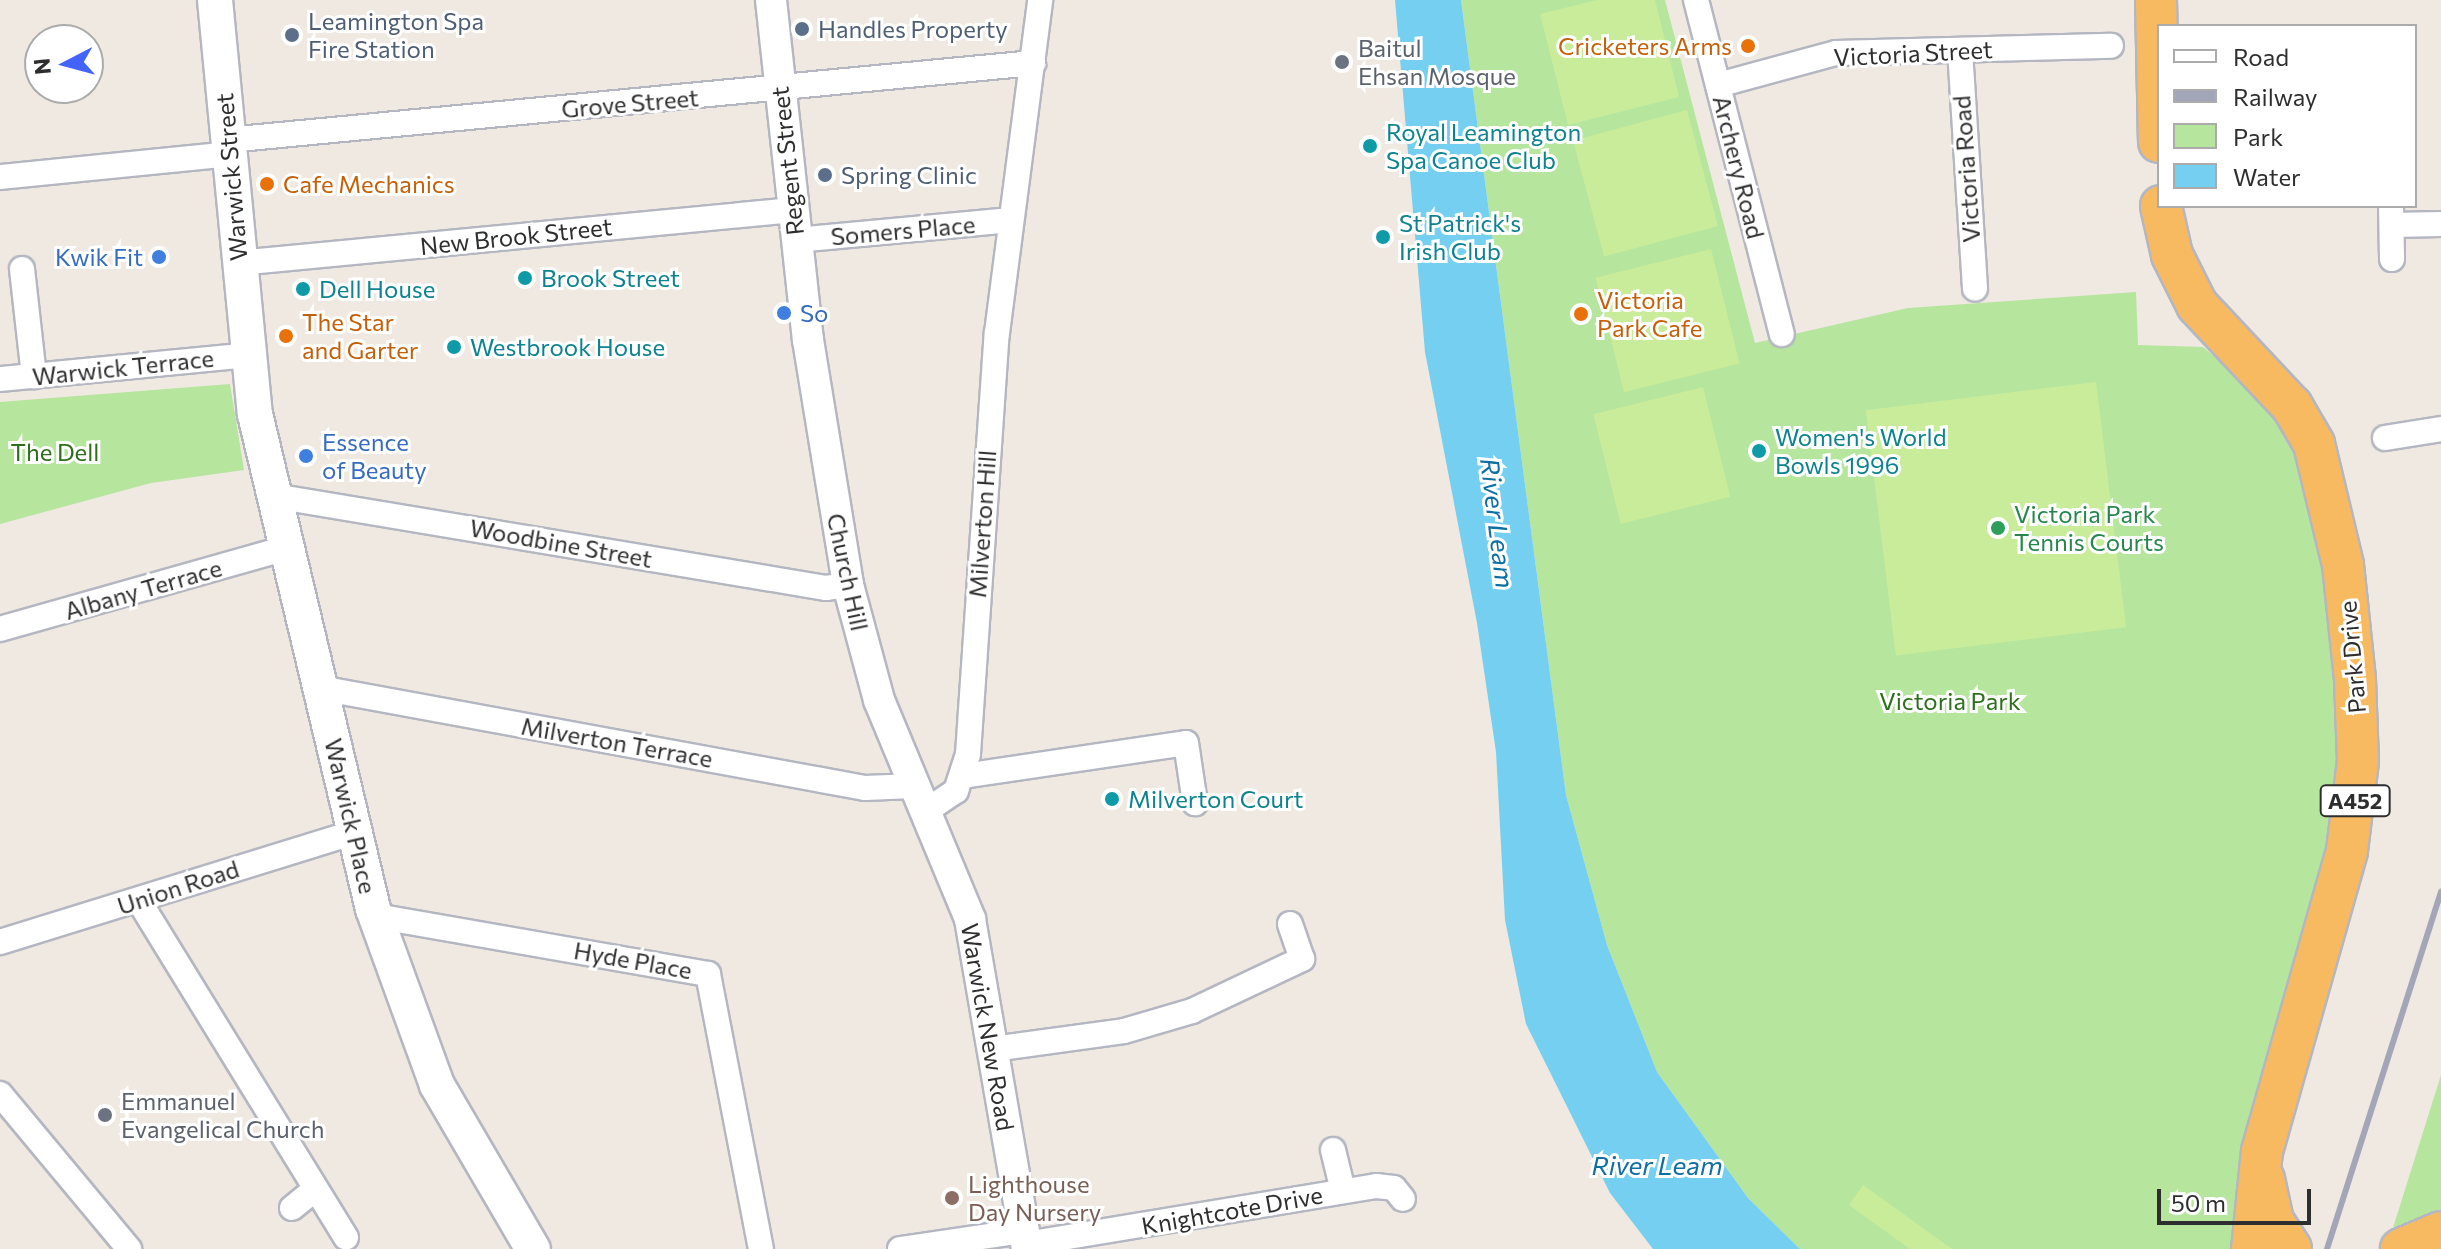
<!DOCTYPE html>
<style>
body{margin:0}
#map{position:relative;width:2441px;height:1249px;overflow:hidden;background:#efe9e1;font-family:Commissioner,sans-serif}
div>[style]{position:absolute}
[style*='--x']{left:calc(var(--x)*1px);top:calc(var(--y)*1px);width:calc(var(--w)*1px);rotate:calc(var(--a)*1deg)}
.green>*{inset:0;background:#b6e59e}
.pitch>*{inset:0;background:#c9ec9a;transform-origin:0 0}
.water>*{inset:0;background:#75cff0}
.roads{filter:drop-shadow(2px 0 #b4b7c1) drop-shadow(-2px 0 #b4b7c1) drop-shadow(0 2px #b4b7c1) drop-shadow(0 -2px #b4b7c1)}
.minor>*{height:24px;margin:-12px;padding:0 12px;transform-origin:12px;border-radius:12px;background:#fff}
.tertiary>*{height:30px;margin:-15px;padding:0 15px;transform-origin:15px;border-radius:15px;background:#fff}
.secondary>*{height:34px;margin:-17px;padding:0 17px;transform-origin:17px;border-radius:17px;background:#fff}
.trunk>*{height:40px;margin:-20px;padding:0 20px;transform-origin:20px;border-radius:20px;background:#f8ba60}
.rail>*{height:6px;margin:-3px;padding:0 3px;transform-origin:3px;border-radius:3px;background:#a3a6b8}
.dots>*{width:22px;height:22px;translate:-50% -50%;box-sizing:border-box;border:4px solid #fff;border-radius:50%}
span{translate:-50% -50%;white-space:nowrap;text-align:center;line-height:1.15;-webkit-text-stroke:6px #fff;paint-order:stroke}
.shield-label span{padding:2px 6px;background:#fff;border:2px solid;border-radius:6px;-webkit-text-stroke-width:0}
.shield-label{font-size:22px;color:#2e2e2e;font-weight:700}
.service-label{font-size:24px;color:#4e5e75}
.left{translate:0 -50%;text-align:left}
.food-label{font-size:24px;color:#c56008}
.right{translate:-100% -50%;text-align:right}
.worship-label{font-size:24px;color:#5b616d}
.street-label{font-size:24px;color:#2e2e2e}
.culture-label{font-size:24px;color:#0d838f}
.shop-label{font-size:24px;color:#366cbe}
.park-label{font-size:24px;color:#2c6e1b}
.leisure-label{font-size:24px;color:#27864d}
.education-label{font-size:24px;color:#785e54}
.water-label{font-size:26px;color:#0d6fa3;font-style:italic}
.legend{position:absolute;left:2157px;top:24px;width:260px;height:184px;box-sizing:border-box;background:#fff;border:2px solid #ababab;margin:0;padding:10px 14px;list-style:none;font-size:24px;color:#2e2e2e}
.legend li{display:flex;align-items:center;gap:16px;height:40px}
.legend b{width:40px;border:2px solid #ababab}
.north{position:absolute;left:24px;top:24px;width:80px;height:80px;box-sizing:border-box;background:#fff;border:2px solid #ababab;border-radius:50%;rotate:264deg;font-size:22px;font-weight:700;line-height:32px;text-align:center;color:#2e2e2e}
.north::after{content:'';display:block;margin:auto;width:28px;height:36px;background:#4264fb;clip-path:polygon(50% 0,100% 100%,50% 72%,0 100%)}
.scale{position:absolute;left:2157px;top:1189px;width:154px;height:36px;box-sizing:border-box;border:4px solid #2e2e2e;border-top:0;padding-left:10px;font-size:24px;line-height:28px;white-space:nowrap;color:#2e2e2e;-webkit-text-stroke:6px #fff;paint-order:stroke}
</style>
<div id="map">
<div class="green">
<i style="clip-path:polygon(1461px 0,1665px 0,1755px 343px,1908px 308px,2136px 292px,2138px 345px,2203px 347px,2263px 397px,2304px 456px,2341px 665px,2337px 814px,2236px 1249px,1800px 1249px,1748px 1198px,1657px 1072px,1607px 945px,1566px 795px)"></i>
<i style="clip-path:polygon(230px 384px,244px 470px,151px 483px,0 524px,0 402px)"></i>
<i style="clip-path:polygon(2441px 1075px,2441px 1209px,2392px 1231px)"></i>
</div>
<div class="pitch">
<i style="clip-path:polygon(1597px 0,1655px 0,1679px 97px,1568px 125px,1540px 14px)"></i>
<i style="left:1687px;top:110px;width:120px;height:118px;rotate:75deg"></i>
<i style="left:1711px;top:249px;width:118px;height:119px;rotate:76deg"></i>
<i style="left:2096px;top:382px;width:247px;height:232px;rotate:83deg"></i>
<i style="left:1703px;top:387px;width:113px;height:113px;rotate:76deg"></i>
<i style="clip-path:polygon(1863px 1185px,1952px 1249px,1910px 1249px,1849px 1205px)"></i>
</div>
<div class="water">
<i style="clip-path:polygon(1395px 0,1461px 0,1566px 795px,1607px 945px,1657px 1072px,1748px 1198px,1800px 1249px,1653px 1249px,1610px 1193px,1526px 1024px,1505px 920px,1496px 752px,1477px 623px,1425px 352px)"></i>
</div>
<div class="roads">
<div class="minor">
<i style="--x:1696;--y:0;--w:345;--a:75.6"></i>
<i style="--x:1960;--y:50;--w:239;--a:86.4"></i>
<i style="--x:1718;--y:85;--w:122;--a:-15.2"></i>
<i style="--x:1836;--y:53;--w:275;--a:-1.5"></i>
<i style="--x:228;--y:140;--w:809;--a:-5.46"></i>
<i style="--x:0;--y:177;--w:230;--a:-5.7"></i>
<i style="--x:2391;--y:206;--w:53;--a:88.9"></i>
<i style="--x:2392;--y:225;--w:49;--a:-1.2"></i>
<i style="--x:796;--y:240;--w:216;--a:-5.3"></i>
<i style="--x:238;--y:263;--w:558;--a:-5.45"></i>
<i style="--x:22;--y:269;--w:108;--a:83.6"></i>
<i style="--x:0;--y:379;--w:248;--a:-5.5"></i>
<i style="--x:2385;--y:438;--w:57;--a:-9.1"></i>
<i style="--x:274;--y:496;--w:560;--a:9.46"></i>
<i style="--x:826;--y:588;--w:22;--a:-8"></i>
<i style="--x:0;--y:629;--w:298;--a:-15.8"></i>
<i style="--x:320;--y:688;--w:554;--a:10.4"></i>
<i style="--x:865;--y:788;--w:49;--a:-2.3"></i>
<i style="--x:963;--y:776;--w:225;--a:-8.4"></i>
<i style="--x:1186;--y:743;--w:61;--a:81.5"></i>
<i style="--x:926;--y:811;--w:36;--a:-34"></i>
<i style="--x:956;--y:791;--w:39;--a:-72"></i>
<i style="--x:968;--y:754;--w:422;--a:-86.1"></i>
<i style="--x:997;--y:333;--w:336;--a:-82.6"></i>
<i style="--x:139;--y:901;--w:395;--a:58.4"></i>
<i style="--x:375;--y:916;--w:338;--a:9.9"></i>
<i style="--x:708;--y:974;--w:280;--a:79.1"></i>
<i style="--x:0;--y:942;--w:373;--a:-17.2"></i>
<i style="--x:993;--y:1049;--w:132;--a:-7.8"></i>
<i style="--x:1124;--y:1031;--w:71;--a:-16.4"></i>
<i style="--x:1192;--y:1011;--w:122;--a:-25.3"></i>
<i style="--x:1302;--y:959;--w:37;--a:-109"></i>
<i style="--x:0;--y:1094;--w:202;--a:50.2"></i>
<i style="--x:1333;--y:1150;--w:42;--a:76.3"></i>
<i style="--x:292;--y:1208;--w:27;--a:-39"></i>
<i style="--x:1026;--y:1244;--w:355;--a:-9.4"></i>
<i style="--x:1376;--y:1186;--w:18;--a:6"></i>
<i style="--x:1394;--y:1188;--w:14;--a:51"></i>
<i style="--x:900;--y:1249;--w:125;--a:-8.3"></i>
</div>
<div class="tertiary">
<i style="--x:771;--y:0;--w:342;--a:83.8"></i>
<i style="--x:808;--y:340;--w:248;--a:80.7"></i>
<i style="--x:848;--y:585;--w:119;--a:74.9"></i>
<i style="--x:879;--y:700;--w:237;--a:67.4"></i>
<i style="--x:970;--y:919;--w:335;--a:80.2"></i>
</div>
<div class="secondary">
<i style="--x:215;--y:0;--w:416;--a:84.5"></i>
<i style="--x:255;--y:414;--w:509;--a:76.59"></i>
<i style="--x:373;--y:909;--w:187;--a:70"></i>
<i style="--x:437;--y:1085;--w:190;--a:59.7"></i>
</div>
<div class="trunk">
<i style="--x:2156;--y:0;--w:142;--a:88.8"></i>
<i style="--x:2161;--y:206;--w:50;--a:77.3"></i>
<i style="--x:2172;--y:255;--w:56;--a:63.4"></i>
<i style="--x:2197;--y:305;--w:139;--a:46.8"></i>
<i style="--x:2292;--y:406;--w:44;--a:59.9"></i>
<i style="--x:2314;--y:444;--w:124;--a:76.5"></i>
<i style="--x:2343;--y:565;--w:116;--a:84"></i>
<i style="--x:2355;--y:680;--w:81;--a:87.9"></i>
<i style="--x:2358;--y:761;--w:91;--a:97"></i>
<i style="--x:2347;--y:851;--w:312;--a:105.8"></i>
<i style="--x:2262;--y:1151;--w:99;--a:95.8"></i>
<i style="--x:2264;--y:1179;--w:43;--a:77.9"></i>
<i style="--x:2273;--y:1221;--w:33;--a:57"></i>
<i style="--x:2401;--y:1249;--w:43;--a:-23"></i>
</div>
</div>
<div class="rail">
<i style="--x:2327;--y:1249;--w:375;--a:-72.3"></i>
</div>
<div class="dots">
<i style="left:802px;top:29px;background:#5c6f8a"></i>
<i style="left:292px;top:35px;background:#5c6f8a"></i>
<i style="left:1748px;top:46px;background:#e8710a"></i>
<i style="left:1342px;top:62px;background:#6b7280"></i>
<i style="left:1370px;top:146px;background:#0f9aa8"></i>
<i style="left:825px;top:175px;background:#5c6f8a"></i>
<i style="left:267px;top:184px;background:#e8710a"></i>
<i style="left:1383px;top:237px;background:#0f9aa8"></i>
<i style="left:159px;top:257px;background:#3f7fe0"></i>
<i style="left:525px;top:278px;background:#0f9aa8"></i>
<i style="left:303px;top:289px;background:#0f9aa8"></i>
<i style="left:784px;top:313px;background:#3f7fe0"></i>
<i style="left:1581px;top:314px;background:#e8710a"></i>
<i style="left:286px;top:336px;background:#e8710a"></i>
<i style="left:454px;top:347px;background:#0f9aa8"></i>
<i style="left:1759px;top:451px;background:#0f9aa8"></i>
<i style="left:306px;top:456px;background:#3f7fe0"></i>
<i style="left:1998px;top:528px;background:#2e9e5b"></i>
<i style="left:1112px;top:799px;background:#0f9aa8"></i>
<i style="left:105px;top:1115px;background:#6b7280"></i>
<i style="left:952px;top:1198px;background:#8d6e63"></i>
</div>
<div class="shield-label">
<span style="left:2355px;top:801px">A452</span>
</div>
<div class="service-label">
<span class="left" style="left:308px;top:35px">Leamington Spa<br>Fire Station</span>
<span class="left" style="left:818px;top:29px">Handles Property</span>
<span class="left" style="left:841px;top:175px">Spring Clinic</span>
</div>
<div class="food-label">
<span class="right" style="left:1732px;top:46px">Cricketers Arms</span>
<span class="left" style="left:283px;top:184px">Cafe Mechanics</span>
<span class="left" style="left:1597px;top:314px">Victoria<br>Park Cafe</span>
<span class="left" style="left:302px;top:336px">The Star<br>and Garter</span>
</div>
<div class="worship-label">
<span class="left" style="left:1358px;top:62px">Baitul<br>Ehsan Mosque</span>
<span class="left" style="left:121px;top:1115px">Emmanuel<br>Evangelical Church</span>
</div>
<div class="street-label">
<span style="left:1913px;top:53px;rotate:-3deg">Victoria Street</span>
<span style="left:630px;top:103px;rotate:-5deg">Grove Street</span>
<span style="left:787px;top:161px;rotate:-96deg">Regent Street</span>
<span style="left:1739px;top:167px;rotate:76deg">Archery Road</span>
<span style="left:1966px;top:169px;rotate:-94deg">Victoria Road</span>
<span style="left:231px;top:177px;rotate:-95deg">Warwick Street</span>
<span style="left:903px;top:230px;rotate:-5deg">Somers Place</span>
<span style="left:516px;top:236px;rotate:-6deg">New Brook Street</span>
<span style="left:123px;top:367px;rotate:-6deg">Warwick Terrace</span>
<span style="left:982px;top:524px;rotate:-86deg">Milverton Hill</span>
<span style="left:561px;top:543px;rotate:10deg">Woodbine Street</span>
<span style="left:848px;top:572px;rotate:78deg">Church Hill</span>
<span style="left:143px;top:589px;rotate:-16deg">Albany Terrace</span>
<span style="left:2352px;top:657px;rotate:-95deg">Park Drive</span>
<span style="left:617px;top:742px;rotate:10deg">Milverton Terrace</span>
<span style="left:351px;top:816px;rotate:77deg">Warwick Place</span>
<span style="left:178px;top:887px;rotate:-18deg">Union Road</span>
<span style="left:633px;top:960px;rotate:10deg">Hyde Place</span>
<span style="left:988px;top:1027px;rotate:80deg">Warwick New Road</span>
<span style="left:1232px;top:1210px;rotate:-10deg">Knightcote Drive</span>
</div>
<div class="culture-label">
<span class="left" style="left:1386px;top:146px">Royal Leamington<br>Spa Canoe Club</span>
<span class="left" style="left:1399px;top:237px">St Patrick's<br>Irish Club</span>
<span class="left" style="left:541px;top:278px">Brook Street</span>
<span class="left" style="left:319px;top:289px">Dell House</span>
<span class="left" style="left:470px;top:347px">Westbrook House</span>
<span class="left" style="left:1775px;top:451px">Women's World<br>Bowls 1996</span>
<span class="left" style="left:1128px;top:799px">Milverton Court</span>
</div>
<div class="shop-label">
<span class="right" style="left:143px;top:257px">Kwik Fit</span>
<span class="left" style="left:800px;top:313px">So</span>
<span class="left" style="left:322px;top:456px">Essence<br>of Beauty</span>
</div>
<div class="park-label">
<span style="left:55px;top:452px">The Dell</span>
<span style="left:1950px;top:701px">Victoria Park</span>
</div>
<div class="leisure-label">
<span class="left" style="left:2014px;top:528px">Victoria Park<br>Tennis Courts</span>
</div>
<div class="education-label">
<span class="left" style="left:968px;top:1198px">Lighthouse<br>Day Nursery</span>
</div>
<div class="water-label">
<span style="left:1498px;top:523px;rotate:83deg">River Leam</span>
<span style="left:1657px;top:1165px">River Leam</span>
</div>
<ul class="legend">
<li><b style="height:10px;background:#fff"></b>Road</li>
<li><b style="height:10px;background:#a3a6b8"></b>Railway</li>
<li><b style="height:22px;background:#b6e59e"></b>Park</li>
<li><b style="height:22px;background:#75cff0"></b>Water</li>
</ul>
<div class="north">N</div>
<div class="scale">50 m</div>
</div>
